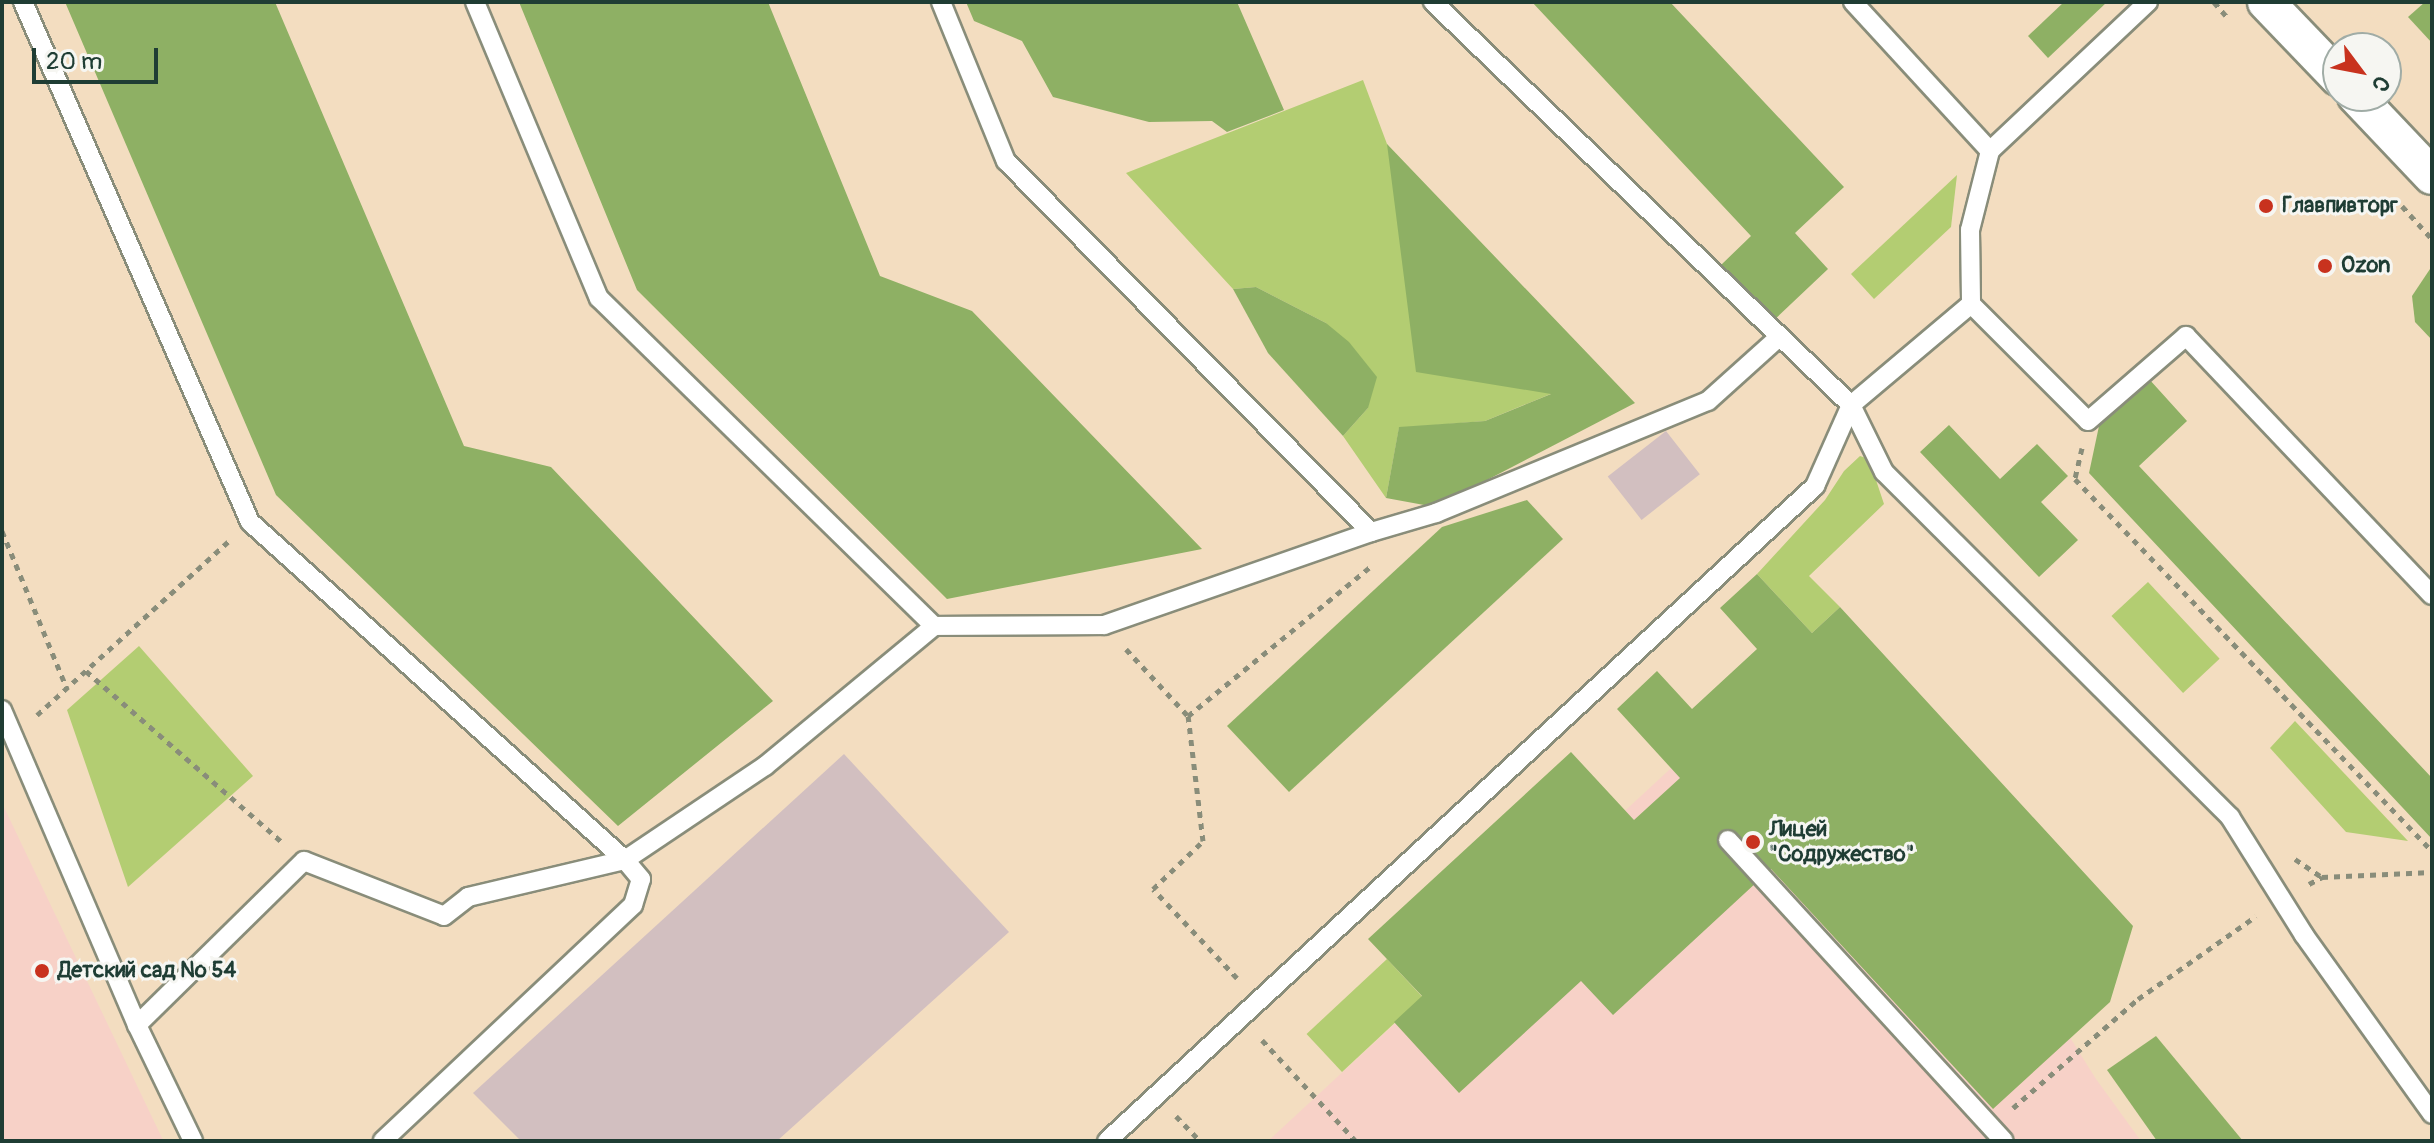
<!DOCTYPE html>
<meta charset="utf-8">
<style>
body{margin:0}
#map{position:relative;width:2434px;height:1143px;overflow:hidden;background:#f3ddc0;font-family:Pangolin,sans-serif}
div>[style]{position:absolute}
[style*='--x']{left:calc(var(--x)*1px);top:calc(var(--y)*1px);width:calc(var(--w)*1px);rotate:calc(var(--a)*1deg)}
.built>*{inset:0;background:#f7d1c7}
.industrial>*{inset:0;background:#d2bfc0;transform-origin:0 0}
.green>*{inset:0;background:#b3cd72;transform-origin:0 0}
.forest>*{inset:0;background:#8eb064}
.path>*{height:5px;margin-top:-2.5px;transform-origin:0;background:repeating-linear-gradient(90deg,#898d7a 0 6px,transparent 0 12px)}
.roads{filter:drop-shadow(2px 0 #898d7a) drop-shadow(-2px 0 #898d7a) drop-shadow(0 2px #898d7a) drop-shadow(0 -2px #898d7a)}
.service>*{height:18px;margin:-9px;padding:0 9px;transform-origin:9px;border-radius:9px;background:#fff}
.minor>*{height:36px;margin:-18px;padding:0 18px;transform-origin:18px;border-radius:18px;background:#fff}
.dots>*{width:22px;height:22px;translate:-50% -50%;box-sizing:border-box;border:4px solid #f6f6f2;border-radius:50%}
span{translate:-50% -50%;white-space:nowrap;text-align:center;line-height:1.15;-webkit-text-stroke:6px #f6f6f2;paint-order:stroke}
.poi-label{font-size:22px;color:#1f3d34;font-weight:700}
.left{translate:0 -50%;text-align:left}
.frame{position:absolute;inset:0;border:4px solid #1f3d34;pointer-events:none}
.north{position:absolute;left:2322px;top:32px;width:80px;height:80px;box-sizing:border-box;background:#f6f6f2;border:2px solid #a0aca6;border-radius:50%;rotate:122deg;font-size:22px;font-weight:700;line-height:32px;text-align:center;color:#1f3d34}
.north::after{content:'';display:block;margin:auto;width:28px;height:36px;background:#c8321e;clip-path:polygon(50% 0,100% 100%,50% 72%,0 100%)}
.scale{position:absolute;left:32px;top:48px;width:126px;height:36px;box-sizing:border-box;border:4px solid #1f3d34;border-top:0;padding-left:10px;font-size:24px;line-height:28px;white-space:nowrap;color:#1f3d34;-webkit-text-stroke:6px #f6f6f2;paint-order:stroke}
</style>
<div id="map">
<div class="built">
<i style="clip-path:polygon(1775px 672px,2054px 1012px,2096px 1079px,2141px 1141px,1268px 1141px)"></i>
<i style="clip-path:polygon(2px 803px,163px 1140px,163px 1141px,2px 1141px)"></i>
</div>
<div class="industrial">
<i style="left:1666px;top:431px;width:55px;height:74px;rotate:52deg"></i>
<i style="clip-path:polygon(844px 754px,1009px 932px,777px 1141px,521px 1141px,473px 1093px)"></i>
</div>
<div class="green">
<i style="clip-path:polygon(1363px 80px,1387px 144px,1553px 393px,1485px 421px,1399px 428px,1386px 498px,1343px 436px,1368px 408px,1326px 323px,1256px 287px,1233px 289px,1126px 173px)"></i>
<i style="clip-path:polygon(1957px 175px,1951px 227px,1874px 299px,1851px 274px)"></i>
<i style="clip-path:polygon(1860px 456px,1869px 459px,1884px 504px,1809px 576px,1840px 607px,1812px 633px,1757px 574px,1825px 500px,1844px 471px)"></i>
<i style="left:2148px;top:582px;width:105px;height:50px;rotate:47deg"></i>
<i style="clip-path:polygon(139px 646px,253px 776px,128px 887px,67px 710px)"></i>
<i style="clip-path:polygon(2295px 721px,2408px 841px,2346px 832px,2270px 748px)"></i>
<i style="left:1387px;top:959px;width:52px;height:110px;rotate:47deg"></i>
</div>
<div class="forest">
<i style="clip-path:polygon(65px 2px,275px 2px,464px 446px,551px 467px,773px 701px,618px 826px,276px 495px)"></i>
<i style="clip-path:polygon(519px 2px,768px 2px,880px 276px,972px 311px,1202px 549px,947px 599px,637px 290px)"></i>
<i style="clip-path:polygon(966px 2px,1237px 2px,1284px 110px,1227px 132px,1212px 121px,1149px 122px,1053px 97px,1022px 41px,974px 21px)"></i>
<i style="clip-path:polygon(1532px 2px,1670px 2px,1844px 187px,1795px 233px,1828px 269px,1773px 321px,1721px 265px,1751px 236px)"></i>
<i style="clip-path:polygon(2064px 2px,2107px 2px,2048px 58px,2028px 36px)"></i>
<i style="clip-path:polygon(2425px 2px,2432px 2px,2432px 43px,2408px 17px)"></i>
<i style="clip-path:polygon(1387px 144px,1635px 403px,1435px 507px,1386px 498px,1399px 427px,1485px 421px,1551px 394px,1416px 372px)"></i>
<i style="clip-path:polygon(2432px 266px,2432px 340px,2415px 322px,2412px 296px)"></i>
<i style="clip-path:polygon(1256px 287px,1326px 323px,1349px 342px,1377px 377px,1368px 408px,1343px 436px,1268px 353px,1233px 289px)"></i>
<i style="clip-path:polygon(2149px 379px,2187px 421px,2139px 466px,2432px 778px,2432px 839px,2089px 473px,2099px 426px)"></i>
<i style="clip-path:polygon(1949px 425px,2000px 479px,2037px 444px,2068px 476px,2041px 502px,2078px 540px,2039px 577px,1920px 452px)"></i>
<i style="clip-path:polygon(1527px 500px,1563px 539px,1289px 792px,1227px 726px,1442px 527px)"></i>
<i style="clip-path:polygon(1757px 574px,1812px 633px,1840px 607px,2133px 926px,2110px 1002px,1993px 1109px,1771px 869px,1613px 1015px,1581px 981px,1459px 1093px,1394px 1022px,1422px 996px,1368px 939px,1571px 752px,1634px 820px,1680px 778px,1617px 709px,1657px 671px,1692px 709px,1757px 649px,1720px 608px)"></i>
<i style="clip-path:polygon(2156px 1036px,2243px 1141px,2157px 1141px,2107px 1070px)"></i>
</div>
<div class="path">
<i style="--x:2214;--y:2;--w:23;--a:49"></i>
<i style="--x:2402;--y:206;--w:45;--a:47.7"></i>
<i style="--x:2082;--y:448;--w:32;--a:103"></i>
<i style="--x:2075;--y:479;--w:516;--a:46.18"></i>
<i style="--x:2;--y:531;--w:171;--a:67.6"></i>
<i style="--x:1126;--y:649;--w:91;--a:47.2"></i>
<i style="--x:86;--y:671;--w:259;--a:41.1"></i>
<i style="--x:37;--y:715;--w:258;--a:-42.2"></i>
<i style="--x:2295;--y:859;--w:32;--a:34"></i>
<i style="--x:2322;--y:877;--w:110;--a:-2.6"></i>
<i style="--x:2309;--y:884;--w:15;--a:-28"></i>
<i style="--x:1237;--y:978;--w:122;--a:-133.3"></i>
<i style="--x:1153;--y:889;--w:69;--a:-43.8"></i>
<i style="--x:1203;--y:841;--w:126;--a:-96.8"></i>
<i style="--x:1188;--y:716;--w:235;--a:-39.3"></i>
<i style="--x:1262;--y:1040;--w:138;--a:47.1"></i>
<i style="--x:2013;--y:1108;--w:166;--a:-41.1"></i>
<i style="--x:2138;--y:999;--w:144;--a:-35.1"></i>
<i style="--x:1176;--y:1116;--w:35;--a:46"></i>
</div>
<div class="roads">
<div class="service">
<i style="--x:23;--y:2;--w:567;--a:66.42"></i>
<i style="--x:250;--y:522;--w:505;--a:42.03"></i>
<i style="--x:625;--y:860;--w:25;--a:50"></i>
<i style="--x:641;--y:879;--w:27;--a:107"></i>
<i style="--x:633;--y:905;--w:344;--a:136.7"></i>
<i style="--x:475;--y:2;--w:321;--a:67.3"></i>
<i style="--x:599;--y:298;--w:469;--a:44.4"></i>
<i style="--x:941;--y:2;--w:172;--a:67.8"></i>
<i style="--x:1006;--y:161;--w:520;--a:45.47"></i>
<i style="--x:1853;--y:2;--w:202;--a:47.4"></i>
<i style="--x:2148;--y:2;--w:217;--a:136.7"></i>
<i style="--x:1990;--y:151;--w:81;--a:104.2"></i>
<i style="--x:1970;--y:230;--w:74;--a:89.2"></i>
<i style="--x:1971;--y:304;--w:157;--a:139.9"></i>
<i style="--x:1851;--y:405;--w:75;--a:63.8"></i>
<i style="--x:1884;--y:472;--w:489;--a:44.9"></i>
<i style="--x:2230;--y:817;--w:139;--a:57.9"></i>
<i style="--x:2304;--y:935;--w:220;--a:54.4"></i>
<i style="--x:1971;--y:304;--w:165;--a:45"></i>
<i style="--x:2088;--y:421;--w:130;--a:-40.9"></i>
<i style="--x:2186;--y:336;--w:357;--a:46.5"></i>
<i style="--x:2;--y:710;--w:343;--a:66.8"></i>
<i style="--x:137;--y:1025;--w:129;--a:64.2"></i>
<i style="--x:1728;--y:840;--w:408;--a:47.5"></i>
<i style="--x:137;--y:1025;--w:234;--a:-44.5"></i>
<i style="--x:304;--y:861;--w:150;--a:21.4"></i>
<i style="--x:444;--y:916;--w:31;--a:-38"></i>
<i style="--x:468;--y:897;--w:161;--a:-13.3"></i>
<i style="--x:625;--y:860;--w:169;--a:-33.9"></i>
<i style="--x:765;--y:766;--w:219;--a:-39.6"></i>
<i style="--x:934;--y:626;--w:170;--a:-0.3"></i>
<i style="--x:1104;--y:625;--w:283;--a:-19.2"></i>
<i style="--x:1371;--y:532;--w:68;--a:-16.3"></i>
<i style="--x:1436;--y:513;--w:294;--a:-22.4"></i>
<i style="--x:1708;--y:401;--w:94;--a:-42"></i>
<i style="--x:1107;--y:1141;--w:965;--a:-42.77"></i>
<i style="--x:1815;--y:486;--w:89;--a:-66"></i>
<i style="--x:1851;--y:405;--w:581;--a:-136.05"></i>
</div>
<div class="minor">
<i style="--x:2266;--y:2;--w:104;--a:46.2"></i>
<i style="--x:2356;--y:96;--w:110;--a:46.5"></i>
</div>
</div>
<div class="dots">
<i style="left:2266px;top:206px;background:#c8321e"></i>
<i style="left:2325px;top:266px;background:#c8321e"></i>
<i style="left:1753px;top:842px;background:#c8321e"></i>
<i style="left:42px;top:971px;background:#c8321e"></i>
</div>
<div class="poi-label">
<span class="left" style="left:2282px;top:206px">Главпивторг</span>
<span class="left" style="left:2341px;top:266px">Ozon</span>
<span class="left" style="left:1769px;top:842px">Лицей<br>"Содружество"</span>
<span class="left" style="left:58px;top:971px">Детский сад № 54</span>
</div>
<div class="frame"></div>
<div class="north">С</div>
<div class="scale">20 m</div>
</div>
